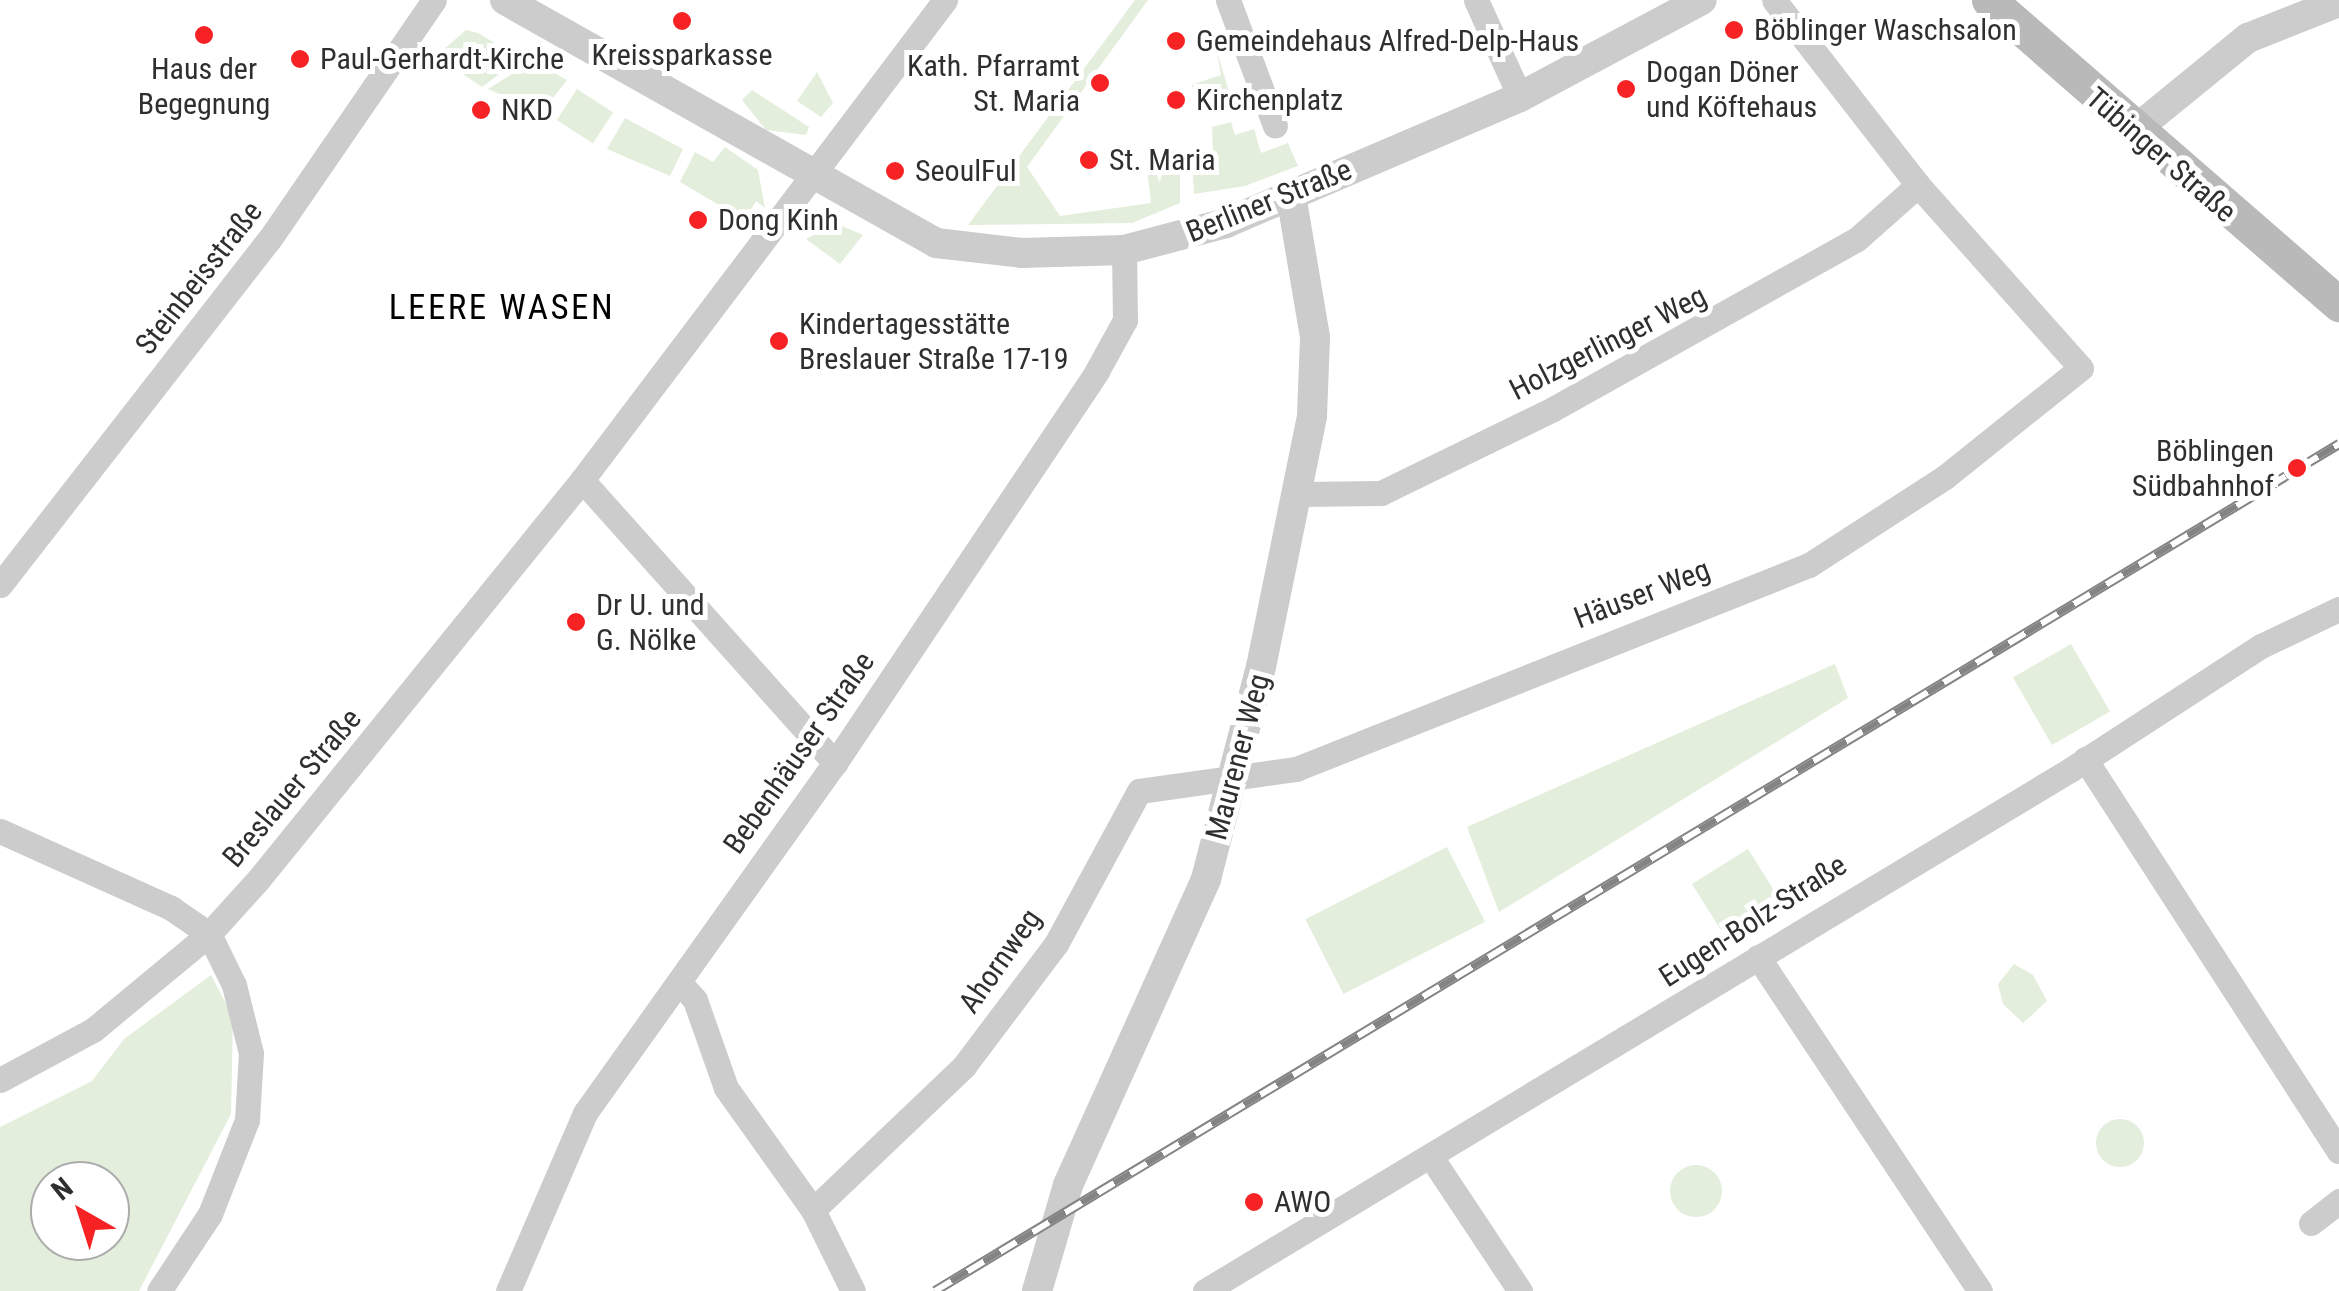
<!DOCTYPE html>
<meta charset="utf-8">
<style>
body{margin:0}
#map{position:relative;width:2339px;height:1291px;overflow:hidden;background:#fff;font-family:"Roboto Condensed",sans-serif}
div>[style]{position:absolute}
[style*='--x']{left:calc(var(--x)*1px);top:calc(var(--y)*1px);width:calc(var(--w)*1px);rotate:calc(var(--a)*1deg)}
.green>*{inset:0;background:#e4eedc;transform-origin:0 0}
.round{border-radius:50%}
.minor>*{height:25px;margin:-12.5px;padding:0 12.5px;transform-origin:12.5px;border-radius:12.5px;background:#ccc}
.tertiary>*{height:30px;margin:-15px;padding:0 15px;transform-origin:15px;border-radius:15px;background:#ccc}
.secondary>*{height:35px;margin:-17.5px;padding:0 17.5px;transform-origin:17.5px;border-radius:17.5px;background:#b9b9b9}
.rail>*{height:10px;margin-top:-5px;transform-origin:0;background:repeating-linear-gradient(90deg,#fff 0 19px,#848484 0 38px);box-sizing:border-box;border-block:2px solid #848484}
.dots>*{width:28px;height:28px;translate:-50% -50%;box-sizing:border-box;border:5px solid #fff;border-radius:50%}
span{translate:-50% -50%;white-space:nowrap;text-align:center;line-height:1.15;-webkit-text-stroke:10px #fff;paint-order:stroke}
.poi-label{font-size:30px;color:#2f2f2f}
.left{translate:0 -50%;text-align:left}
.right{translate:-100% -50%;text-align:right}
.street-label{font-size:30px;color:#2f2f2f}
.quarter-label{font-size:35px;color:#000;letter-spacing:2.5px}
.north{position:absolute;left:30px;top:1161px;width:100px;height:100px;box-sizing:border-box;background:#fff;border:2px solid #acacac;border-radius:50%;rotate:321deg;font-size:28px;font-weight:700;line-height:40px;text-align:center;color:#2f2f2f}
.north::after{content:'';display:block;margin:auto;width:35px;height:45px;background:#f62223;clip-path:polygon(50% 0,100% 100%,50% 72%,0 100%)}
</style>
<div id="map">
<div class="green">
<i style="clip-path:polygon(1135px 0,1148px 0,1027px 167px,1060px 216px,1151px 203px,1145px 151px,1159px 149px,1180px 170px,1180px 203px,1132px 223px,968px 225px)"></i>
<i style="clip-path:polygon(466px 30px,478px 33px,520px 58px,482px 87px,436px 56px)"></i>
<i style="clip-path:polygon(1216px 49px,1232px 101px,1245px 97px,1248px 104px,1211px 114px,1191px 85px,1221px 75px)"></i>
<i style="clip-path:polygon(533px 61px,567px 80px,542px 112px,488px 89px)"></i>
<i style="clip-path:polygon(817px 72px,833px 103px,821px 117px,797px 101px)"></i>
<i style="left:577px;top:89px;width:43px;height:37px;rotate:33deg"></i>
<i style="clip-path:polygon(752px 90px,809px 127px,806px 135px,766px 130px,742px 100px)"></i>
<i style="clip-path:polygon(625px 118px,683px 149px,670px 176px,607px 149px)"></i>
<i style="clip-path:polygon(1231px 122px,1235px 135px,1254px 129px,1261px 153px,1288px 143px,1298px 166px,1245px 186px,1194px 194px,1192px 163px,1213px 150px,1212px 127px)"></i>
<i style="clip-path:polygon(725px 147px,758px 170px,765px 208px,756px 201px,750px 211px,729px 211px,680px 182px,695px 152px,713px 162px)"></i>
<i style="clip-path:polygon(835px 223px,863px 235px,840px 264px,806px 239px)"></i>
<i style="left:2071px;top:644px;width:78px;height:67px;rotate:60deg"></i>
<i style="clip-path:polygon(1835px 664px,1848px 698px,1499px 912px,1467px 827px)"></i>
<i style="left:1447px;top:847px;width:84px;height:159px;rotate:63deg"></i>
<i style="left:1748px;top:849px;width:54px;height:66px;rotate:58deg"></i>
<i style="clip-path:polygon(2014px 964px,2033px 975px,2047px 1001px,2023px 1023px,2003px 1004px,1998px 984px)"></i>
<i style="clip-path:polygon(evenodd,211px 975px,233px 1017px,231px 1114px,139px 1291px,0 1291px,0 1127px,92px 1081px,124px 1039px,211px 975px,50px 1181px,110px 1181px,110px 1241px,50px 1241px,50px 1181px)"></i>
<i class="round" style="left:2096px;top:1119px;width:48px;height:48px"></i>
<i class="round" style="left:1670px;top:1165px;width:52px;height:52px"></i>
</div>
<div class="minor">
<i style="--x:1228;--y:0;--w:134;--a:69.5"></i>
<i style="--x:1476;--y:0;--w:107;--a:65.6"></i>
<i style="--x:582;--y:480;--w:380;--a:48.2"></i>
<i style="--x:1300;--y:494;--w:81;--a:-0.7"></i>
<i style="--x:1381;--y:493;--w:191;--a:-26"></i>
<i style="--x:1553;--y:409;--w:347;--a:-29.2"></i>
<i style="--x:1856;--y:240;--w:83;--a:-41.6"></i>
<i style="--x:0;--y:585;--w:437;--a:-52.1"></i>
<i style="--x:269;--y:240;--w:291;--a:-55.5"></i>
<i style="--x:2085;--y:759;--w:467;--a:57.1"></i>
<i style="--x:0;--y:831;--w:188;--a:24.2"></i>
<i style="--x:171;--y:908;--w:46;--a:34.4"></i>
<i style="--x:209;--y:934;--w:57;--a:63.9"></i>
<i style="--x:234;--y:985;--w:70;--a:76"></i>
<i style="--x:251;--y:1053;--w:67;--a:93.4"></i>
<i style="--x:247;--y:1120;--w:101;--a:111.5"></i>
<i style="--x:210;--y:1214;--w:92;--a:123.5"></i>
<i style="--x:1758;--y:957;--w:401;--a:56.4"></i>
<i style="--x:679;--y:982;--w:24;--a:48"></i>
<i style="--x:695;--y:1000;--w:93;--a:70.6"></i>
<i style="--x:726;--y:1088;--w:150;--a:54.5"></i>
<i style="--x:813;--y:1210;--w:209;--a:-43.6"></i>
<i style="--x:964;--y:1066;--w:153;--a:-53"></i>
<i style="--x:1056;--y:944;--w:174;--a:-61.5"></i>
<i style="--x:1139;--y:791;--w:159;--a:-8"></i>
<i style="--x:1296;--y:769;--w:552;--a:-21.69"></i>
<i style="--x:1809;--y:565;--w:162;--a:-32.9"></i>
<i style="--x:1945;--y:477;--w:174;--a:-38.7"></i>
<i style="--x:2081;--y:368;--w:245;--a:-131.7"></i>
<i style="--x:1918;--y:185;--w:234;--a:-127.9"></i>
<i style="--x:0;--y:1080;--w:106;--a:-28.3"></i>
<i style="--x:93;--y:1030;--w:151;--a:-39.6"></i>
<i style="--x:209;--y:934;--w:73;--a:-47.8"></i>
<i style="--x:258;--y:880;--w:515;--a:-50.99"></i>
<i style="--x:582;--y:480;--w:602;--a:-52.9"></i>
<i style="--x:1431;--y:1157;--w:161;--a:56.4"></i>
<i style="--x:813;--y:1210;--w:90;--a:63.7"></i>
<i style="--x:2311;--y:1223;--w:36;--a:-38"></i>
<i style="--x:508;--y:1291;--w:194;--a:-66.6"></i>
<i style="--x:585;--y:1113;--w:430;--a:-54.5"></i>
<i style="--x:835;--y:763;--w:471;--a:-56.2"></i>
<i style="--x:1097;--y:371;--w:58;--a:-61.2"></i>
<i style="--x:1125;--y:320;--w:70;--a:-90.8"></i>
<i style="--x:1205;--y:1291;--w:1010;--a:-31.06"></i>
<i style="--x:2070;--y:770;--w:228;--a:-33"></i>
<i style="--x:2261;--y:646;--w:86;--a:-25.4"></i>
</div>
<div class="tertiary">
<i style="--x:505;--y:0;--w:495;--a:29.4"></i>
<i style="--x:936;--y:243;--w:87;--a:6.6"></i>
<i style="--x:1022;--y:253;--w:102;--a:-1.7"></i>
<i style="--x:1124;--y:250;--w:106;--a:-14.8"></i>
<i style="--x:1226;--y:223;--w:320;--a:-23.2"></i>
<i style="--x:1520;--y:97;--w:206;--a:-28.1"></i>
<i style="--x:2135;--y:130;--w:146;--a:-39.2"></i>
<i style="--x:2248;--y:38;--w:98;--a:-21.6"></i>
<i style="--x:1037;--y:1291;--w:110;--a:-73.7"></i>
<i style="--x:1068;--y:1185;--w:336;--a:-65.7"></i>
<i style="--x:1206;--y:879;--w:219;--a:-75.5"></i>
<i style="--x:1261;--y:667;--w:256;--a:-78.5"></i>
<i style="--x:1312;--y:416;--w:79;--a:-87.8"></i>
<i style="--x:1315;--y:337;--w:144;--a:-99.6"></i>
</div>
<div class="secondary">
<i style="--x:1989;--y:0;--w:464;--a:41"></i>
</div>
<div class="rail">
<i style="--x:935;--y:1291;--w:1640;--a:-31.1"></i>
</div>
<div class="dots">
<i style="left:682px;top:21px;background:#f62223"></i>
<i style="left:1734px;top:30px;background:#f62223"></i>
<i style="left:204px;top:35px;background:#f62223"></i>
<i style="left:1176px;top:41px;background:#f62223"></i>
<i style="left:300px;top:59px;background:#f62223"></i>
<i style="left:1100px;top:83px;background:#f62223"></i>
<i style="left:1626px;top:89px;background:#f62223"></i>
<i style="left:1176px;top:100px;background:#f62223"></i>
<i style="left:481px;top:110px;background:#f62223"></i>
<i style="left:1089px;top:160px;background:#f62223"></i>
<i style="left:895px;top:171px;background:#f62223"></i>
<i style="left:698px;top:220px;background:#f62223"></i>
<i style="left:779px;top:341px;background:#f62223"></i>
<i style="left:2297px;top:468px;background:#f62223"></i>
<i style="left:576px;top:622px;background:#f62223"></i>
<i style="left:1254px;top:1202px;background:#f62223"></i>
</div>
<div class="poi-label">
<span class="left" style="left:1754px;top:30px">Böblinger Waschsalon</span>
<span class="left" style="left:1196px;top:41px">Gemeindehaus Alfred-Delp-Haus</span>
<span style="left:682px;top:55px">Kreissparkasse</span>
<span class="left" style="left:320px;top:59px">Paul-Gerhardt-Kirche</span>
<span class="right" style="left:1080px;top:83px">Kath. Pfarramt<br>St. Maria</span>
<span style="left:204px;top:86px">Haus der<br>Begegnung</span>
<span class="left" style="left:1646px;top:89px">Dogan Döner<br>und Köftehaus</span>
<span class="left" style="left:1196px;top:100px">Kirchenplatz</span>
<span class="left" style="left:501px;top:110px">NKD</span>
<span class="left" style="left:1109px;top:160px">St. Maria</span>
<span class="left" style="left:915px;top:171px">SeoulFul</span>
<span class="left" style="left:718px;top:220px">Dong Kinh</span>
<span class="left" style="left:799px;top:341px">Kindertagesstätte<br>Breslauer Straße 17-19</span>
<span class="right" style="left:2274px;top:468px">Böblingen<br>Südbahnhof</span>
<span class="left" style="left:596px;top:622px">Dr U. und<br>G. Nölke</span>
<span class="left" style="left:1274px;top:1202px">AWO</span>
</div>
<div class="street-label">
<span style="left:2161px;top:155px;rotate:41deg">Tübinger Straße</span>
<span style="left:1269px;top:201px;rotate:-22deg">Berliner Straße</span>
<span style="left:199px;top:278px;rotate:-52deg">Steinbeisstraße</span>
<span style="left:1608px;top:343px;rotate:-27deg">Holzgerlinger Weg</span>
<span style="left:1642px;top:594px;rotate:-21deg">Häuser Weg</span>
<span style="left:799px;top:753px;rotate:-55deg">Bebenhäuser Straße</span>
<span style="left:1238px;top:757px;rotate:-75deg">Maurener Weg</span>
<span style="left:292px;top:788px;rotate:-50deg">Breslauer Straße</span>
<span style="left:1753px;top:921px;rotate:-33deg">Eugen-Bolz-Straße</span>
<span style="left:1000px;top:961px;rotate:-55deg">Ahornweg</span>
</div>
<div class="quarter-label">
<span style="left:502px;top:308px">LEERE WASEN</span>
</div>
<div class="north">N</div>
</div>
